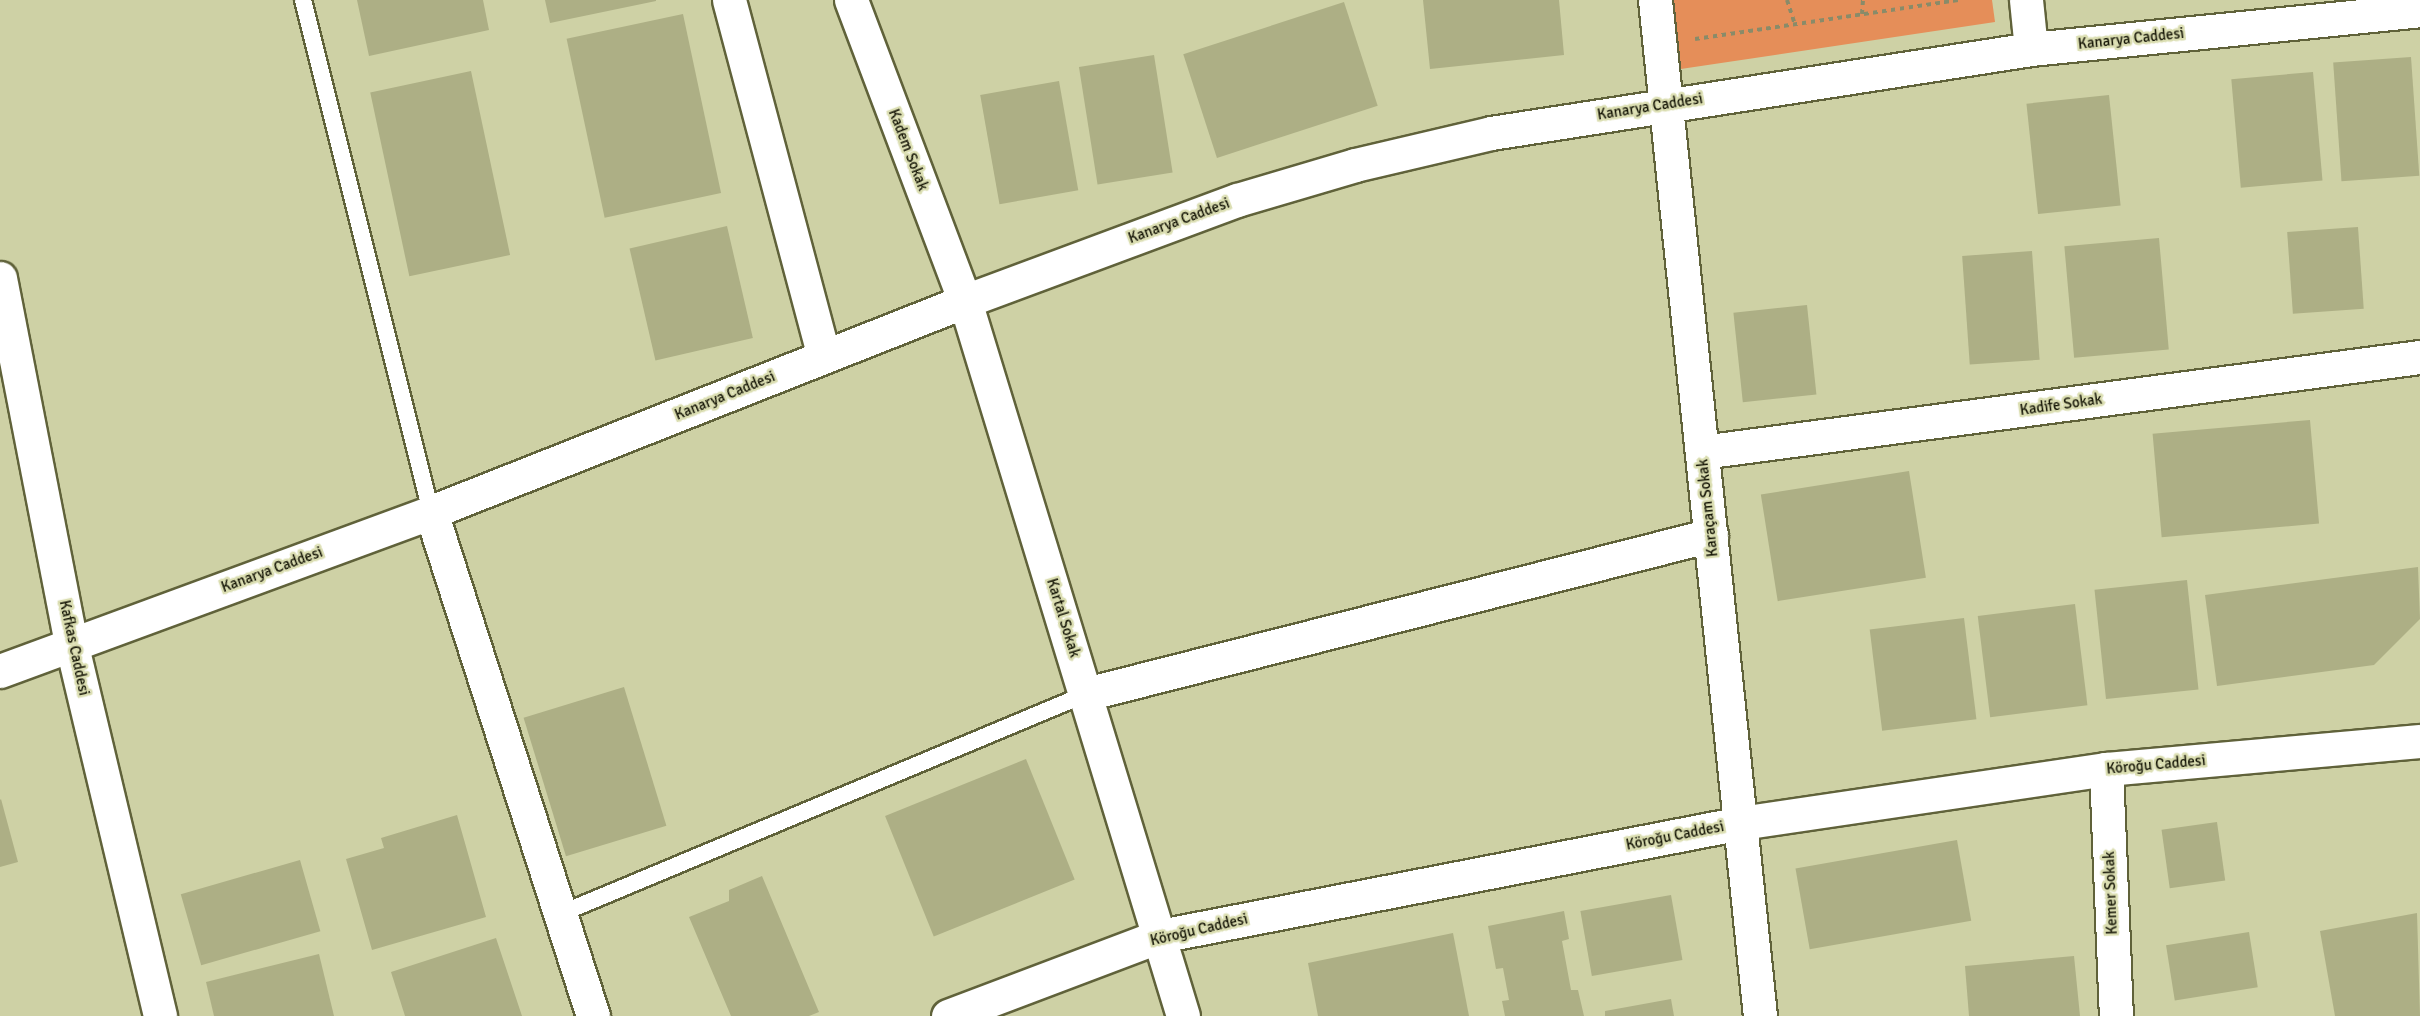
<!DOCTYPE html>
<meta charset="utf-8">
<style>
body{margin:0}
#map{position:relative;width:2420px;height:1016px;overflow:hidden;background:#ced1a5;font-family:Signika,sans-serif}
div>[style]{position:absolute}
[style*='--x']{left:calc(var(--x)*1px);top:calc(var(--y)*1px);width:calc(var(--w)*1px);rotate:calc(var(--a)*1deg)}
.green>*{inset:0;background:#e58e59}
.building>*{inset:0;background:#adaf85;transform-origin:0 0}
.path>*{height:4px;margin-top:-2px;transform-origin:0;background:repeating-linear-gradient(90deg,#898b69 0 4.5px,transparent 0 9px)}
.roads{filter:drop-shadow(2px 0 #60623a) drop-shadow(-2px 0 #60623a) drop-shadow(0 2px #60623a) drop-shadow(0 -2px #60623a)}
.lane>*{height:16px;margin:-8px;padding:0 8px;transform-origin:8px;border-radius:8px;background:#fff}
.street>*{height:33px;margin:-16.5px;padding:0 16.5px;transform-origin:16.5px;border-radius:16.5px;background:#fff}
.secondary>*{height:33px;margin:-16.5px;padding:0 16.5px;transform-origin:16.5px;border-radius:16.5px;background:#fff}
span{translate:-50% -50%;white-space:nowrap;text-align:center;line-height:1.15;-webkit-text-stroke:5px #dbdeb2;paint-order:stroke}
.street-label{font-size:15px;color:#131304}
</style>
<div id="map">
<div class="green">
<i style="clip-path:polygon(1670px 0,1992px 0,1995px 22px,1674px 70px)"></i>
</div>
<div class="building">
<i style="clip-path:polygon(357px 0,483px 0,489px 30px,369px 56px)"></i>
<i style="clip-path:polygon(545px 0,656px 0,656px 1px,550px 23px)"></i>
<i style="clip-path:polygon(1423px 0,1559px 0,1564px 55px,1430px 69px)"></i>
<i style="left:1344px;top:2px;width:109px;height:169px;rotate:72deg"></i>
<i style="left:683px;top:14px;width:183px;height:119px;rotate:78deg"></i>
<i style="left:1154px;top:55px;width:119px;height:76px;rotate:81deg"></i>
<i style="left:2411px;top:57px;width:119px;height:78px;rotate:86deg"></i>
<i style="left:471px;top:71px;width:188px;height:103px;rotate:78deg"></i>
<i style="left:2313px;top:72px;width:109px;height:82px;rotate:85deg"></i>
<i style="left:1059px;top:81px;width:111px;height:80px;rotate:80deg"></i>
<i style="left:2109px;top:95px;width:111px;height:83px;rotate:84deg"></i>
<i style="left:727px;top:226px;width:115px;height:100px;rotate:77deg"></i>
<i style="left:2358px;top:227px;width:82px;height:71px;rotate:86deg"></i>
<i style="left:2159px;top:238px;width:112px;height:95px;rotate:85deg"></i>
<i style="left:2032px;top:251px;width:109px;height:70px;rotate:86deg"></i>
<i style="left:1807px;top:305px;width:90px;height:74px;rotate:84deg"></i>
<i style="left:2310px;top:420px;width:104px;height:158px;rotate:85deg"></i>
<i style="left:1909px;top:471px;width:108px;height:150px;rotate:81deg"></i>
<i style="clip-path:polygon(2418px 567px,2420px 619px,2374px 665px,2217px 686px,2205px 595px)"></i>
<i style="left:2187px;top:580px;width:110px;height:93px;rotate:84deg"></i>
<i style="left:2075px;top:604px;width:102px;height:98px;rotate:83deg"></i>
<i style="left:1964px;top:618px;width:102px;height:95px;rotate:83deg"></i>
<i style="left:624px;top:687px;width:145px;height:105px;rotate:73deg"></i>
<i style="left:1026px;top:759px;width:130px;height:152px;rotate:68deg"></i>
<i style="clip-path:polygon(1px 799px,18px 862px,0 867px,0 800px)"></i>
<i style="clip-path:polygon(457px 815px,486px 917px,372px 950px,346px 859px,384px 848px,381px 838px)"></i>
<i style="left:2217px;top:822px;width:59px;height:56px;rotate:82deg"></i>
<i style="left:1957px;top:840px;width:82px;height:164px;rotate:80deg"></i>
<i style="left:300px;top:860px;width:74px;height:124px;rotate:74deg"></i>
<i style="clip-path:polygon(762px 876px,819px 1012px,809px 1016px,731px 1016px,689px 917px,729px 901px,729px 890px)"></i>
<i style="left:1671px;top:895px;width:66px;height:92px;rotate:80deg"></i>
<i style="clip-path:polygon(1564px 911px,1569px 939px,1562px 941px,1571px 990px,1578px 990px,1584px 1016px,1505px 1016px,1502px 1001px,1509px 1000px,1503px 968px,1496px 969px,1488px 926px)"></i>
<i style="clip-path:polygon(2417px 913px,2420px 1016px,2335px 1016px,2320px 931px)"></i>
<i style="left:2249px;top:932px;width:56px;height:84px;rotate:81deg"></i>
<i style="clip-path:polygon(1453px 933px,1469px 1016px,1318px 1016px,1308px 963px)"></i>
<i style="clip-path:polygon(496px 938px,522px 1016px,405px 1016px,391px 972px)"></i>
<i style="clip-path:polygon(319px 954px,334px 1016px,214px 1016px,206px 982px)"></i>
<i style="clip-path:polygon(2074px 956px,2080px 1016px,1969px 1016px,1965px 966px)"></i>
<i style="clip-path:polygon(1671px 999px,1674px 1016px,1605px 1016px,1605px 1011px)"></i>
</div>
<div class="path">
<i style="--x:1787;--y:0;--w:25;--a:72"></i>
<i style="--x:1862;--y:14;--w:14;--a:-86"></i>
<i style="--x:1695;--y:39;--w:266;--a:-8.4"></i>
</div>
<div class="roads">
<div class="lane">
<i style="--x:303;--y:0;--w:528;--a:75.96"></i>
<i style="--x:560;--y:914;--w:570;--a:-22.7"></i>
</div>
<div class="street">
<i style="--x:729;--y:0;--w:368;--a:75.1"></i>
<i style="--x:851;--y:0;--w:322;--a:69.3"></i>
<i style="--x:965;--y:301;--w:747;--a:73.04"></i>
<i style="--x:1655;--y:0;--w:1021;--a:84.1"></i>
<i style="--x:1702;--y:452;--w:724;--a:-7.54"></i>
<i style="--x:431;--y:512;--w:529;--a:72.18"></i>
<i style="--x:1086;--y:694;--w:645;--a:-14.27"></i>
<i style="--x:2106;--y:769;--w:247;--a:87.7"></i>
</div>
<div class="secondary">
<i style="--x:2026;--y:0;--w:49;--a:84.2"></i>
<i style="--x:0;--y:278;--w:371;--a:79"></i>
<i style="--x:71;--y:642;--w:384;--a:76.6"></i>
<i style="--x:0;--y:671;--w:459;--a:-20.2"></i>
<i style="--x:431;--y:512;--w:574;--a:-21.56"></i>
<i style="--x:965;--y:301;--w:290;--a:-20.4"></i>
<i style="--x:1237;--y:200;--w:123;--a:-16.5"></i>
<i style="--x:1355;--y:165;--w:140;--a:-13.2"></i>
<i style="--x:1491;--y:133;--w:546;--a:-8.84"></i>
<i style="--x:2031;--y:49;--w:391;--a:-5.7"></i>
<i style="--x:948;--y:1016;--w:227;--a:-20.7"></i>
<i style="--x:1160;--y:936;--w:592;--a:-11.01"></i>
<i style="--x:1741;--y:823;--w:369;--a:-8.4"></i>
<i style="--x:2106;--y:769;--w:315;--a:-5.1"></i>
</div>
</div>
<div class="street-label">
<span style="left:2131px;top:39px;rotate:-6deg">Kanarya Caddesi</span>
<span style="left:1650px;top:107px;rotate:-9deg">Kanarya Caddesi</span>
<span style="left:908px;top:150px;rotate:69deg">Kadem Sokak</span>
<span style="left:1179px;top:221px;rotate:-20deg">Kanarya Caddesi</span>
<span style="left:725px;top:396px;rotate:-22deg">Kanarya Caddesi</span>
<span style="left:2061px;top:405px;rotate:-8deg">Kadife Sokak</span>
<span style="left:1708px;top:508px;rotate:-96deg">Karaçam Sokak</span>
<span style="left:272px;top:570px;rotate:-20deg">Kanarya Caddesi</span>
<span style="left:1063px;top:618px;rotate:73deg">Kartal Sokak</span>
<span style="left:74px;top:648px;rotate:78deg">Kafkas Caddesi</span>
<span style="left:2156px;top:765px;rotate:-5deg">Köroğu Caddesi</span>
<span style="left:1675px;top:836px;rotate:-11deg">Köroğu Caddesi</span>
<span style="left:2111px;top:893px;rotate:-92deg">Kemer Sokak</span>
<span style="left:1199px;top:930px;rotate:-13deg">Köroğu Caddesi</span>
</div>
</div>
